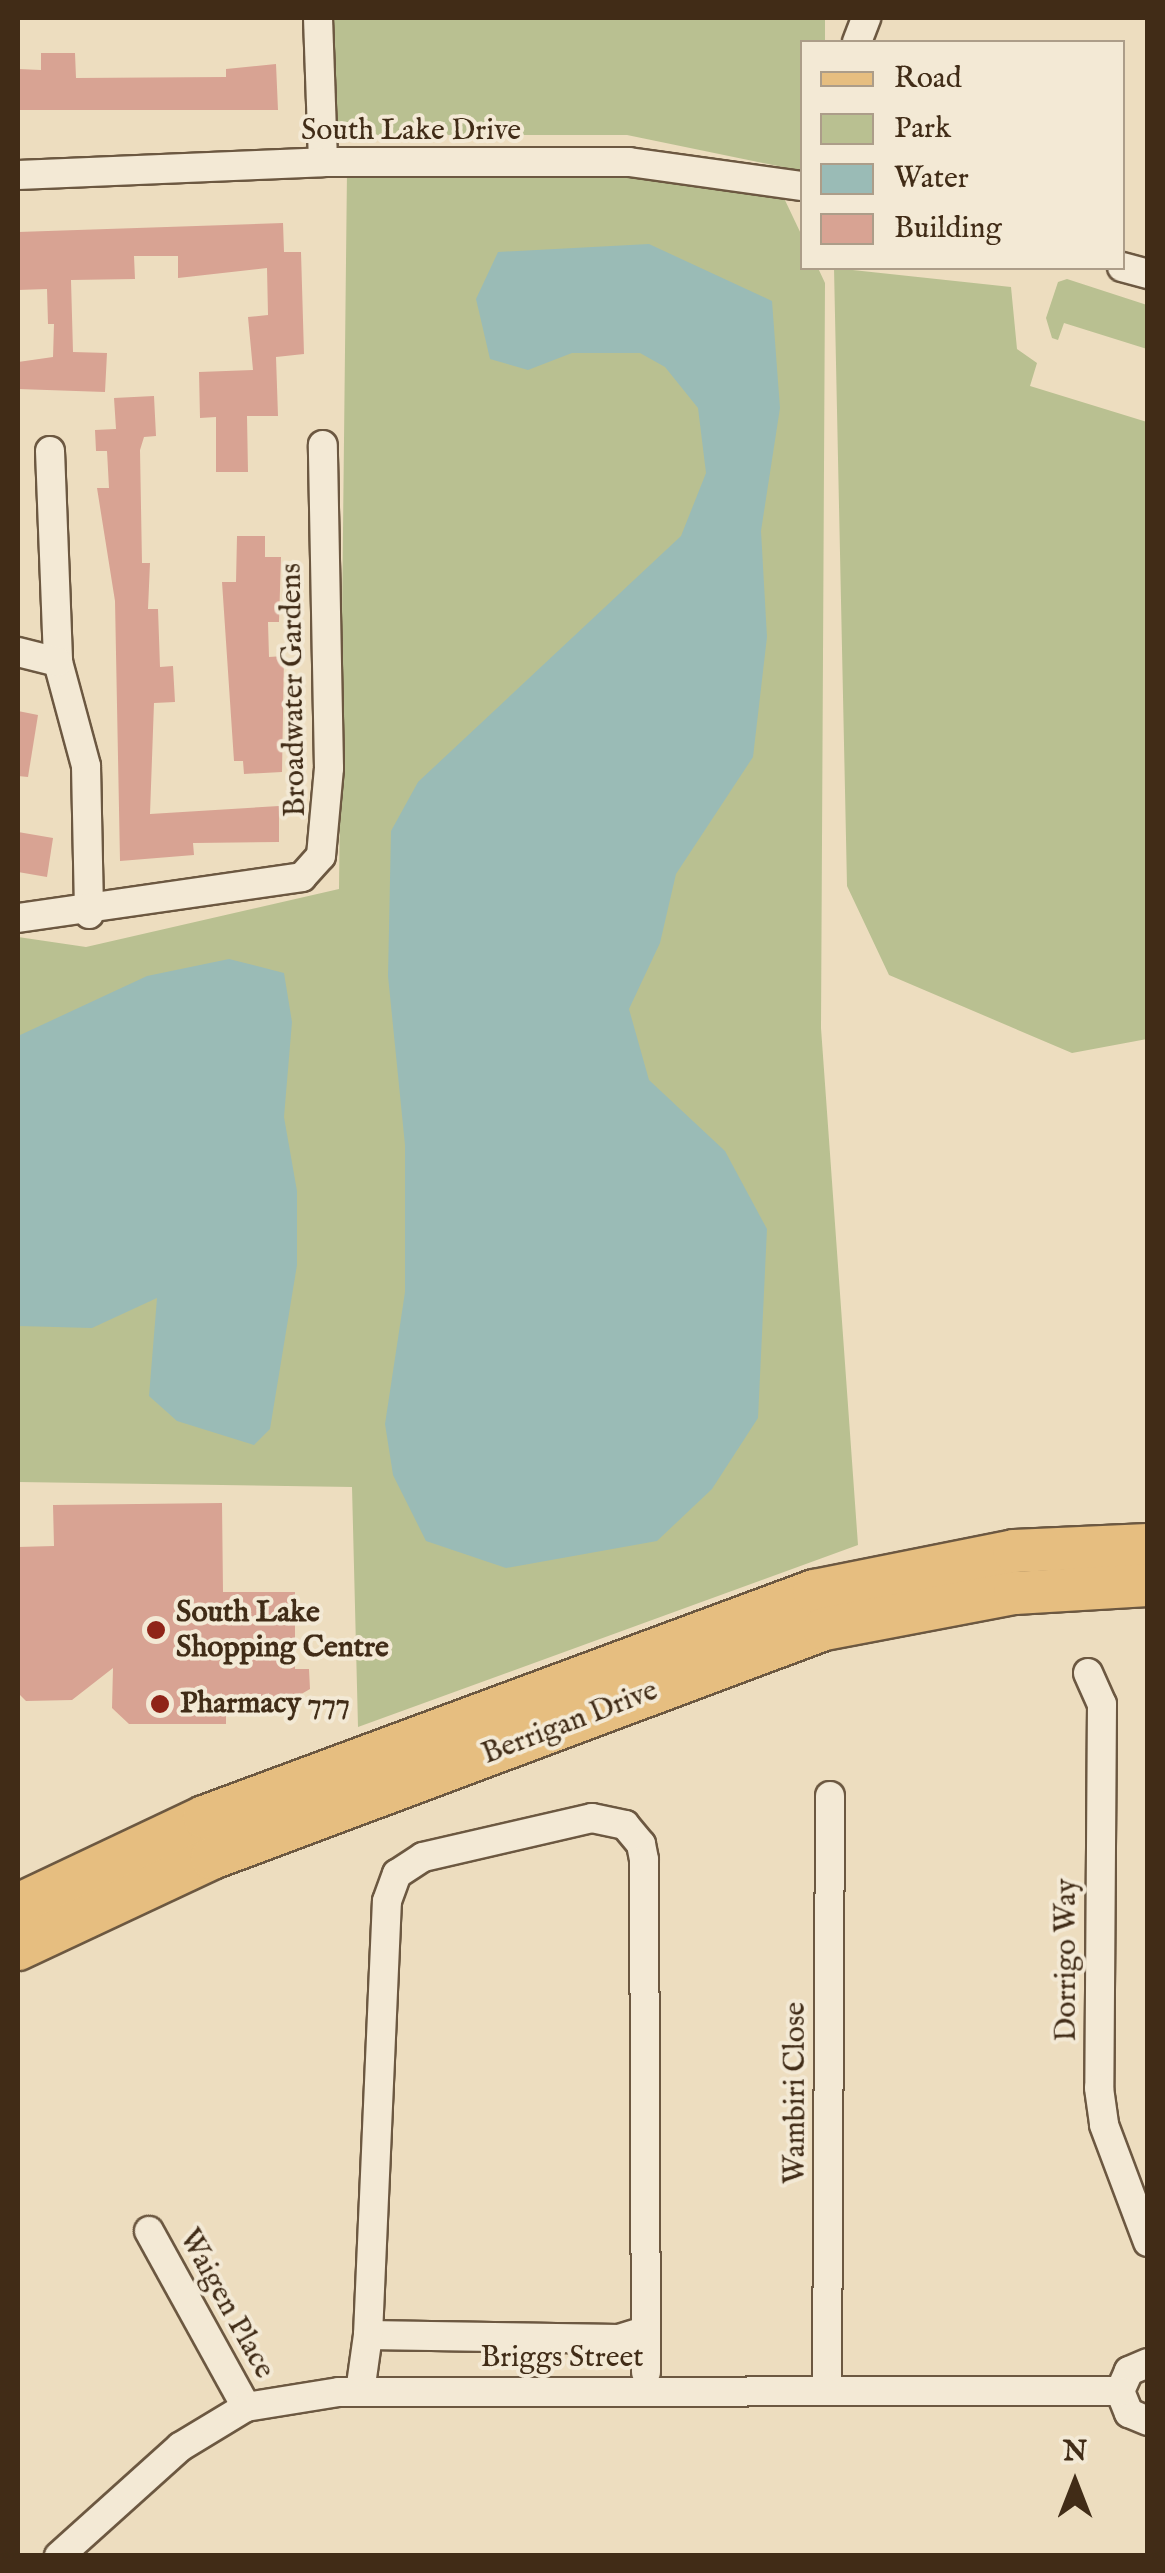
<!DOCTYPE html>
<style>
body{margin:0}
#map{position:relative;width:1165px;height:2573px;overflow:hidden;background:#edddbf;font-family:"IM FELL English",serif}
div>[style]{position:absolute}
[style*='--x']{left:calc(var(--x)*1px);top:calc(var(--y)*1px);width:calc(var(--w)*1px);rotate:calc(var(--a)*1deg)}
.green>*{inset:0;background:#b9c091}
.water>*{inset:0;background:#9abbb6}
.building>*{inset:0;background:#d8a393}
.roads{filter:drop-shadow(2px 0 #6c5841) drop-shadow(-2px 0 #6c5841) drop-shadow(0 2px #6c5841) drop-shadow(0 -2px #6c5841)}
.minor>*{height:28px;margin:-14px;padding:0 14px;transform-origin:14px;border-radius:14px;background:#f3e9d5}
.primary>*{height:42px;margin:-21px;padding:0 21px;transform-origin:21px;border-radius:21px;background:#e6be80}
.dots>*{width:28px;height:28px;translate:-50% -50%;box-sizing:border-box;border:5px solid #f3e9d5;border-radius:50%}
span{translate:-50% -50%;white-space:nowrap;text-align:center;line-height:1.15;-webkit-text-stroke:8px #f3e9d5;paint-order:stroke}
.street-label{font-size:30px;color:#412c17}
.poi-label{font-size:30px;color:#412c17;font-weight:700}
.left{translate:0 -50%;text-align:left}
.frame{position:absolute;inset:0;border:20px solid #412c17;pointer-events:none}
.legend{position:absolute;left:800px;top:40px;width:325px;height:230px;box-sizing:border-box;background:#f3e9d5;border:2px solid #ac9d89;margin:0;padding:12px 18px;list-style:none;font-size:30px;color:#412c17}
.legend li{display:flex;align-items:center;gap:20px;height:50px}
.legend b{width:50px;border:2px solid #ac9d89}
.north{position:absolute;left:1025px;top:2433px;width:100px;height:100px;-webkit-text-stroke:8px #f3e9d5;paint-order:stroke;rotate:0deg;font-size:28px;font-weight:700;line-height:40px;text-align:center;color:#412c17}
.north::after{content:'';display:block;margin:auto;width:35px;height:45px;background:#412c17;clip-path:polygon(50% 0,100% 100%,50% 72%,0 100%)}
</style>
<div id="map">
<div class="green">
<i style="clip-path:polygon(331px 18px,825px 18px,825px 42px,802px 42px,802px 171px,627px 135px,330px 135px)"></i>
<i style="clip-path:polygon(627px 166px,783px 196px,802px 236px,802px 268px,818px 268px,825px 283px,821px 1028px,858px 1545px,358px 1727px,352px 1487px,18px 1482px,18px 937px,86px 947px,339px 889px,347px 171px)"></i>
<i style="clip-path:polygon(834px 268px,1011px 287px,1017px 349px,1037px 363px,1030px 386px,1147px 422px,1147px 1039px,1072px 1053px,889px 975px,847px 886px)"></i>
<i style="clip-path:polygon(1067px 279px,1147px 305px,1147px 349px,1064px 323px,1058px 340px,1052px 338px,1046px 318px,1058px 282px)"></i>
</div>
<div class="water">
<i style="clip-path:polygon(649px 244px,772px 301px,780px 408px,761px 531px,767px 637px,753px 757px,676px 874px,660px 943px,629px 1009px,649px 1080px,725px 1151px,767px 1229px,758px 1418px,712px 1489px,657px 1541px,506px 1568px,426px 1541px,393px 1475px,385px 1424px,405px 1292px,405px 1145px,388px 976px,391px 831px,418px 782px,681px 536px,706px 473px,698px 408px,665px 367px,640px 353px,572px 353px,528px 370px,490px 359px,476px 299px,498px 252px)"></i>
<i style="clip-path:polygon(229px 959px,284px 973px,292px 1022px,284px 1117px,297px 1191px,297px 1265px,270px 1429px,254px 1445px,177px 1421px,149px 1396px,157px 1298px,92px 1328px,18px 1326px,18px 1036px,147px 976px)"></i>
</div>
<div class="building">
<i style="clip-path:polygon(41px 53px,75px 53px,76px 78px,226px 77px,226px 69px,276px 64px,278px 110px,18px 110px,18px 69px,41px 70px)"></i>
<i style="clip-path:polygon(283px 223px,284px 252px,301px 252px,304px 354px,276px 357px,278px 416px,247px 416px,248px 472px,216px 472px,216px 417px,200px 418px,199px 372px,253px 370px,248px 317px,268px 315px,267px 268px,178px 278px,178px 256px,134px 256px,135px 279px,71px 280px,73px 352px,107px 353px,105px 392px,18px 389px,18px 362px,53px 357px,54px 324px,48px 324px,47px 289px,18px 290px,18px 232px)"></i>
<i style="clip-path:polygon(154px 396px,156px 436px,144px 437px,140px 450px,142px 563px,150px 563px,148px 609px,158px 609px,160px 667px,173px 666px,175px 702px,154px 703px,150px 814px,279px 806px,279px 842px,193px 843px,194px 855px,120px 861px,115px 601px,97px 488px,109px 488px,107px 451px,96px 451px,95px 430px,116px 429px,114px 398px)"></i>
<i style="clip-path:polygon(237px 536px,265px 536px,265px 557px,281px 557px,279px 622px,268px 622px,269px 657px,284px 656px,282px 772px,244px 774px,243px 761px,234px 761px,222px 582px,236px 582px)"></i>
<i style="clip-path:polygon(18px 711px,38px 715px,28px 777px,18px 776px)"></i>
<i style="clip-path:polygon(18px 832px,53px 838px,47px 877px,18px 872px)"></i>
<i style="clip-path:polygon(222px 1503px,223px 1592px,295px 1592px,295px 1669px,309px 1669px,310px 1689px,265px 1715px,226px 1715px,226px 1724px,129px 1724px,112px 1708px,113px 1668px,72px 1700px,26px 1701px,18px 1693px,18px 1547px,54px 1546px,53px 1505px)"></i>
</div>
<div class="roads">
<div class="minor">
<i style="--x:318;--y:18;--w:144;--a:88"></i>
<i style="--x:857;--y:42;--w:26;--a:-69"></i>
<i style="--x:18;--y:175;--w:305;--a:-2.4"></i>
<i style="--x:323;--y:162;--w:306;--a:0"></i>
<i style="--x:629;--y:162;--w:175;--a:7.9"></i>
<i style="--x:1122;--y:267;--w:27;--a:15"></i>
<i style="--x:50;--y:451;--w:211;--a:87.8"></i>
<i style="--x:58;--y:662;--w:108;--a:74.9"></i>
<i style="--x:86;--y:766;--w:148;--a:88.8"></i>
<i style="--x:18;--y:652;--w:41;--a:14"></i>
<i style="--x:18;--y:918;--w:287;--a:-8.2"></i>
<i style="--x:302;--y:877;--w:28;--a:-48"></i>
<i style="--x:321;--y:856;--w:88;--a:-84.8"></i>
<i style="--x:329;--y:768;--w:323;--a:-91.1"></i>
<i style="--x:1088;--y:1673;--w:34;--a:66"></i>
<i style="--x:1102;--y:1704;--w:384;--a:90.4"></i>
<i style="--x:1099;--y:2088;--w:37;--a:82"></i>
<i style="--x:1104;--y:2125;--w:125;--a:69.4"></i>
<i style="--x:149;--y:2231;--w:201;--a:61.1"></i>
<i style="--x:645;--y:2331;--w:27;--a:163"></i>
<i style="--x:619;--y:2339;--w:251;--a:-179.1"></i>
<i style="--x:368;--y:2335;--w:434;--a:-87.5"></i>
<i style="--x:387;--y:1901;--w:29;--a:-70"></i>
<i style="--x:397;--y:1874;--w:31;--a:-33"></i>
<i style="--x:423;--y:1857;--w:173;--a:-13"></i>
<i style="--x:592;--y:1818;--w:34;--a:12"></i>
<i style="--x:625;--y:1825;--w:25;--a:50"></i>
<i style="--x:641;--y:1844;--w:16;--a:79"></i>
<i style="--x:644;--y:1860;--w:512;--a:89.78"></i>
<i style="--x:1148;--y:2363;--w:21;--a:157"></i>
<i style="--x:1129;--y:2371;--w:22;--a:114"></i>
<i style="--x:1120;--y:2391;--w:24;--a:68"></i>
<i style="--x:1129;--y:2413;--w:21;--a:23"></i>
<i style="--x:827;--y:2390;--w:594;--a:-89.71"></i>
<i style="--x:360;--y:2392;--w:58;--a:-82"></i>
<i style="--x:59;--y:2556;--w:163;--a:-42"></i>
<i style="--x:180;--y:2447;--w:77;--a:-31.2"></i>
<i style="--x:246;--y:2407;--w:94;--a:-9.2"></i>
<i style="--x:339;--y:2392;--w:781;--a:-0.07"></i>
</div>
<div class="primary">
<i style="--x:18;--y:1905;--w:206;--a:-25.3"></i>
<i style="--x:204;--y:1817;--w:651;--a:-20.33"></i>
<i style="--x:814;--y:1591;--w:204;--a:-11.3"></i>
<i style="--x:1014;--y:1551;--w:134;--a:-2.6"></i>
<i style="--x:18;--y:1949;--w:214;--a:-25.1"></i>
<i style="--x:212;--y:1858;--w:653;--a:-20.51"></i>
<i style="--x:824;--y:1629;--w:194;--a:-10.7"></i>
<i style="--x:1015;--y:1593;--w:133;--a:-3.4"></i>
</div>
</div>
<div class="dots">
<i style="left:156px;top:1630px;background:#8f2418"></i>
<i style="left:160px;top:1704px;background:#8f2418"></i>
</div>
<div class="street-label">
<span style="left:411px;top:131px">South Lake Drive</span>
<span style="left:294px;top:690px;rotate:-91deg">Broadwater Gardens</span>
<span style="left:570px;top:1723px;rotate:-21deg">Berrigan Drive</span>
<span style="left:1067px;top:1960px;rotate:-90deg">Dorrigo Way</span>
<span style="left:796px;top:2093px;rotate:-90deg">Wambiri Close</span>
<span style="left:226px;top:2304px;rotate:61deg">Waigen Place</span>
<span style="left:562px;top:2358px">Briggs Street</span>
</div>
<div class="poi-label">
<span class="left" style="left:176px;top:1630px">South Lake<br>Shopping Centre</span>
<span class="left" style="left:180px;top:1704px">Pharmacy 777</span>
</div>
<div class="frame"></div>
<ul class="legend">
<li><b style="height:12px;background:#e6be80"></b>Road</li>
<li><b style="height:28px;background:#b9c091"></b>Park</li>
<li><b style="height:28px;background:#9abbb6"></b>Water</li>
<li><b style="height:28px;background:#d8a393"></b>Building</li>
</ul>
<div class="north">N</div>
</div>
